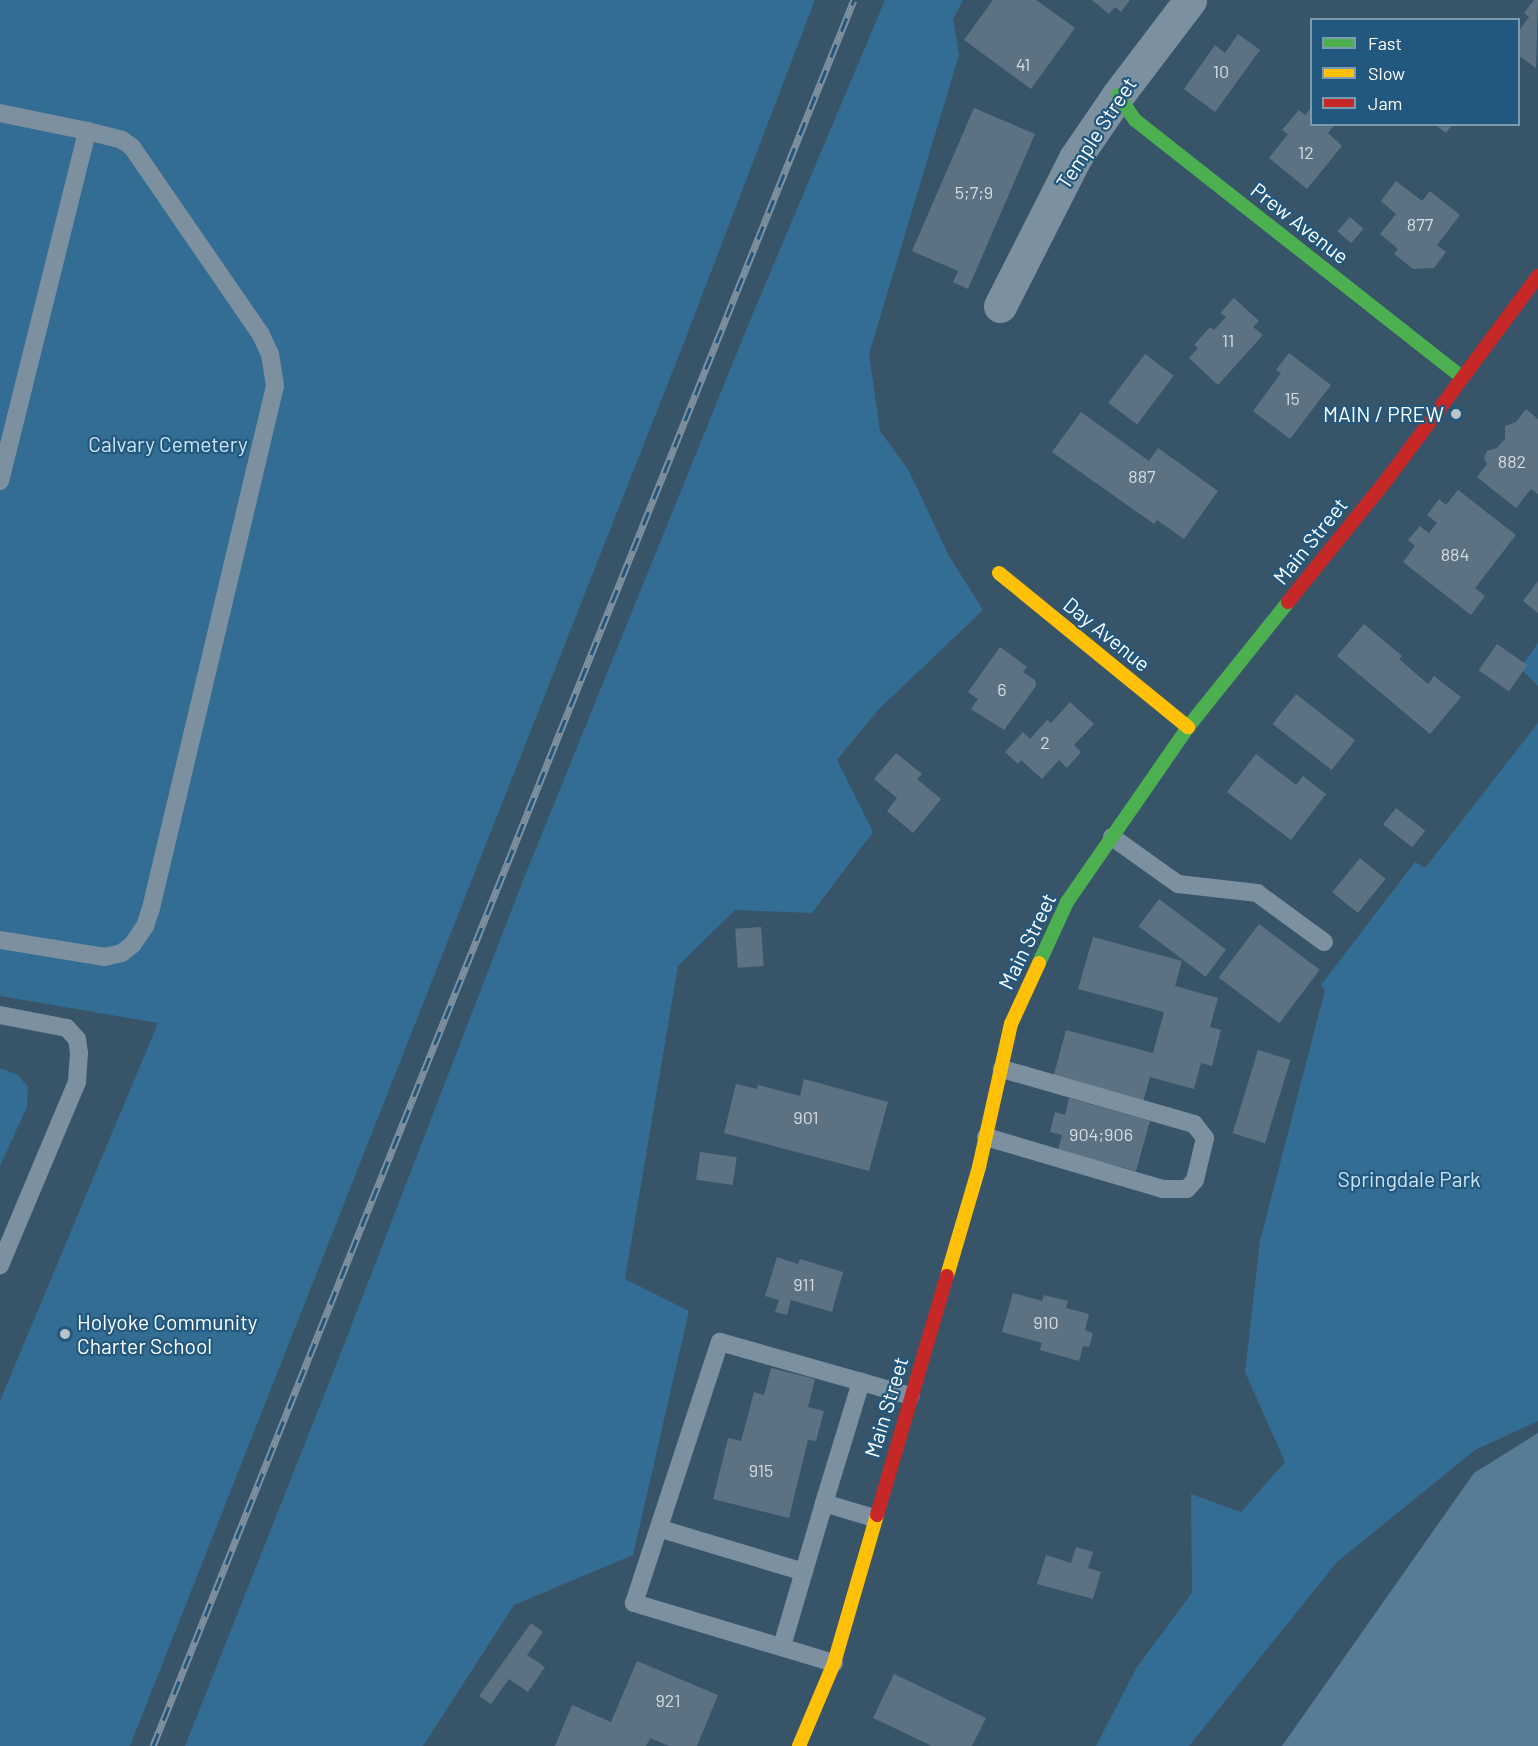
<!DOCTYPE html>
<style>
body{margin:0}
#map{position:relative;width:1538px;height:1746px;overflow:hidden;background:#385469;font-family:Barlow,sans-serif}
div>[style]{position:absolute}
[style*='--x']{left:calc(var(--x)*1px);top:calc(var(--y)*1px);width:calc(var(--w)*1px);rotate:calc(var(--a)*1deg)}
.green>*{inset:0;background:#346d93}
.water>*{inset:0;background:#577c96}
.building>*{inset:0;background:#5c7282;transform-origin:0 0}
.lane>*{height:18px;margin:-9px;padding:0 9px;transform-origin:9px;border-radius:9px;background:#7d90a0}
.street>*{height:33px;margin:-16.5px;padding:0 16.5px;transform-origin:16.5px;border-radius:16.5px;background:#7d90a0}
.fast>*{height:14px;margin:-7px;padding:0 7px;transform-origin:7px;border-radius:7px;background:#4caf50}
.slow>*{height:14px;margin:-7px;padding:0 7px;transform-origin:7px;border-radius:7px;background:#ffc107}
.jam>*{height:14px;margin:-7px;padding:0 7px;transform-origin:7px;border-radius:7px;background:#c62828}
.rail>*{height:7px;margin-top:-3.5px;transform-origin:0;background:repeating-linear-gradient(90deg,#23587e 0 14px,#7f91a0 0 28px);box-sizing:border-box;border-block:2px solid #7f91a0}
.dots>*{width:16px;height:16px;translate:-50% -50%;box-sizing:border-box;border:3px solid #23587e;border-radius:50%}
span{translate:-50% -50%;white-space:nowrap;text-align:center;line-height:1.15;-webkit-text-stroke:4.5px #23587e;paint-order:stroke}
.number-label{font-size:18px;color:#d6dce0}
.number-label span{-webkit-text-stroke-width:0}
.street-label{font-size:21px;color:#fff}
.poi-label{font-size:21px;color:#fff}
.right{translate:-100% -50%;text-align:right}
.left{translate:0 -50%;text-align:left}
.park-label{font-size:21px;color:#cbe4f5}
.legend{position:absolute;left:1310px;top:18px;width:210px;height:108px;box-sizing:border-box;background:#23587e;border:2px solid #7b9bb2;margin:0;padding:8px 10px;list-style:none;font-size:18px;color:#fff}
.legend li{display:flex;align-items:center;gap:12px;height:30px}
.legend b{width:30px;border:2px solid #7b9bb2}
</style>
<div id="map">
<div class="green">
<i style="clip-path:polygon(0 0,815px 0,685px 340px,130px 1746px,0 1746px,0 1401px,158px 1023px,0 996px)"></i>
<i style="clip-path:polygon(885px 0,963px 0,953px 19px,959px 55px,869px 354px,880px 431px,909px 471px,949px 556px,983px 610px,878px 710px,837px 760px,873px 832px,812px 913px,735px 910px,678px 966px,625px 1279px,689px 1311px,633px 1555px,514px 1605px,423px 1746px,185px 1746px,340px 1355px,524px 878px,749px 323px)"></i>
<i style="clip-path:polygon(1538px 643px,1538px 686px,1520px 668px)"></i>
<i style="clip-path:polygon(1538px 723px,1538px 1421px,1475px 1450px,1337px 1562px,1189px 1746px,1096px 1746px,1137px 1667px,1192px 1593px,1191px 1494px,1241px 1512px,1285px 1462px,1245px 1372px,1260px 1241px,1325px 990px,1321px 985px,1415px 862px,1425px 868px)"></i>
<i style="clip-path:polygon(0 1068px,18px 1075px,28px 1087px,27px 1107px,0 1166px)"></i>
</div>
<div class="water">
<i style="clip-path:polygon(1538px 1433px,1538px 1746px,1282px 1746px,1474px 1473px)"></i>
</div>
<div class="building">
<i style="clip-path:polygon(993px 0,1036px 0,1075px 28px,1031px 89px,964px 40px)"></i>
<i style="clip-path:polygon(1092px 0,1130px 0,1121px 12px,1115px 7px,1109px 14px)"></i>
<i style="clip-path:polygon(1534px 0,1538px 0,1536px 68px,1518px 55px,1518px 32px,1529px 17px,1524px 13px)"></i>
<i style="clip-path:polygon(1238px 34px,1260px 50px,1215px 112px,1184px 89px,1215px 45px,1225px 53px)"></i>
<i style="clip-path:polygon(1312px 107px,1312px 124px,1335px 124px,1328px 133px,1342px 146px,1307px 189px,1269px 158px,1288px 134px,1282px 130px,1299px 110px,1305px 115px)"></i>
<i style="clip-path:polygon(974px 108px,1035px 134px,968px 289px,953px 282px,958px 271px,912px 251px)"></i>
<i style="clip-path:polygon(1434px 124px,1453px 124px,1446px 133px)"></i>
<i style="clip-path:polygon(1396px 181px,1422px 201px,1430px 191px,1460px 215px,1437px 245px,1446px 252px,1434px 268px,1413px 269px,1394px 254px,1398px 249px,1380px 234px,1396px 214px,1381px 201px)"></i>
<i style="left:1350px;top:217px;width:18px;height:19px;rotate:41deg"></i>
<i style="clip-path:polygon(1234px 298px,1259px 321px,1253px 327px,1263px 335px,1218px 385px,1189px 358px,1198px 348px,1194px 345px,1210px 327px,1214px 330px,1226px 317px,1220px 313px)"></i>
<i style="clip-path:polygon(1289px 353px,1331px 385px,1290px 439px,1253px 411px,1281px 373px,1276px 370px)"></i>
<i style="left:1145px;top:354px;width:36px;height:61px;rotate:37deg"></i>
<i style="clip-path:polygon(1526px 409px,1538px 419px,1538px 494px,1531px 489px,1516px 508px,1477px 477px,1487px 464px,1484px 458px,1487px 451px,1497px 448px,1505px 439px,1505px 426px,1516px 422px)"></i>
<i style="clip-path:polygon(1081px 412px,1149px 461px,1158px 448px,1218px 491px,1184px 539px,1157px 520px,1154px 524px,1052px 452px)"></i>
<i style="clip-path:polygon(1458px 490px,1516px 535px,1475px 588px,1485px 596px,1471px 615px,1403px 562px,1415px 546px,1408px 540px,1420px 526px,1429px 533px,1437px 523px,1427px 515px,1439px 499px,1446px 505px)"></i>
<i style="clip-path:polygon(1538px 581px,1538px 613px,1523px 601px)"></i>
<i style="clip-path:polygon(1364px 624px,1402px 656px,1399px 659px,1428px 684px,1434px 676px,1461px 697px,1430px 734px,1337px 656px)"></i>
<i style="left:1497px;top:644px;width:37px;height:32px;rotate:35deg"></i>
<i style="clip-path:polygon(1000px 647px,1027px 667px,1023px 672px,1035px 680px,1036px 686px,1004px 730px,971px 709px,978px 699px,968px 692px)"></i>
<i style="left:1296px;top:694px;width:75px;height:38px;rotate:38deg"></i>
<i style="clip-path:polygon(1070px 702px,1094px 724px,1074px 745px,1081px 752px,1067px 768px,1059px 760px,1042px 779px,1021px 760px,1018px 764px,1005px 752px,1023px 732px,1030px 739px,1047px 720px,1051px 723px)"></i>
<i style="clip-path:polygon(896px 753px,922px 774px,917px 779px,941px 799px,913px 833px,887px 811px,897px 798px,874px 779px)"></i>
<i style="clip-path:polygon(1256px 754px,1296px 785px,1303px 776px,1326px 794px,1291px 840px,1227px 792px)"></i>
<i style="left:1396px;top:808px;width:37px;height:21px;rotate:38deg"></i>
<i style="left:1360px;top:858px;width:33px;height:44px;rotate:39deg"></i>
<i style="left:1159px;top:899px;width:84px;height:34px;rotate:37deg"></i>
<i style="left:1259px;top:924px;width:76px;height:67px;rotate:37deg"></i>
<i style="left:761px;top:927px;width:39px;height:26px;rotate:86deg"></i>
<i style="clip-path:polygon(1093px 937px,1182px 961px,1175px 986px,1218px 998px,1210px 1027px,1221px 1030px,1212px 1066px,1201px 1063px,1194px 1089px,1150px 1077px,1143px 1102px,1053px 1078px,1066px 1030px,1153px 1053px,1164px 1012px,1078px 989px)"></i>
<i style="left:1258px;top:1050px;width:34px;height:87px;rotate:17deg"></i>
<i style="clip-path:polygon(804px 1079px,888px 1102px,869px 1171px,724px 1133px,736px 1084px,757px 1089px,758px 1085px,800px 1096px)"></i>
<i style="clip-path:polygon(1069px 1098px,1150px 1121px,1136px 1171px,1058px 1150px,1062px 1135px,1050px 1132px,1055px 1112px,1065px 1115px)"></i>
<i style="left:700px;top:1152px;width:37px;height:28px;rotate:8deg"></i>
<i style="clip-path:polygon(777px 1257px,798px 1264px,800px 1259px,843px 1272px,832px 1312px,791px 1300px,787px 1315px,775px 1312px,779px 1300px,765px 1296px)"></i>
<i style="clip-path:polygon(1013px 1293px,1042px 1301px,1044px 1295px,1068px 1301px,1066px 1308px,1089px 1314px,1085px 1330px,1093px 1333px,1089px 1347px,1083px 1346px,1079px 1361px,1040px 1350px,1042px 1343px,1002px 1332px)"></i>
<i style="clip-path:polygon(771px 1368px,815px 1379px,808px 1407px,824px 1411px,816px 1441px,808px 1440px,789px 1518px,713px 1499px,728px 1438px,741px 1441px,754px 1392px,764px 1395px)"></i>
<i style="clip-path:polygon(1076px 1547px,1093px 1552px,1088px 1568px,1101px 1572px,1093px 1599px,1037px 1584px,1046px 1555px,1071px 1563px)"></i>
<i style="clip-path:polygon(531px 1623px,543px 1632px,527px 1655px,545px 1667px,528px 1692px,509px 1679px,491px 1704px,479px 1696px)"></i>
<i style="clip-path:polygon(637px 1661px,718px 1695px,697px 1746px,669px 1746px,650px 1738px,646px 1746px,555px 1746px,572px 1705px,611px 1722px)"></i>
<i style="clip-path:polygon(894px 1674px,986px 1718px,972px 1746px,932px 1746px,873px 1718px)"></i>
</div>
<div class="lane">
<i style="--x:0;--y:113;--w:89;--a:11.7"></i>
<i style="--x:87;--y:131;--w:36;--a:14"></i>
<i style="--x:122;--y:140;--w:12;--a:35"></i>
<i style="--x:132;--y:147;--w:228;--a:55.5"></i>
<i style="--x:261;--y:335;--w:21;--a:65"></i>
<i style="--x:270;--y:354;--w:32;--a:81"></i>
<i style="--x:275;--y:386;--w:537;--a:103.36"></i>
<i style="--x:151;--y:908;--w:19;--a:108"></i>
<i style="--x:145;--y:926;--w:22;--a:124"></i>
<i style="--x:133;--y:944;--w:14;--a:141"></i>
<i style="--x:122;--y:953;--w:17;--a:167"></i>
<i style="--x:105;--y:957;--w:106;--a:-170.8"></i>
<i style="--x:0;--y:481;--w:361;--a:-76"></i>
<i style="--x:1112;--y:837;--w:81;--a:35.5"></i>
<i style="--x:1178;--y:884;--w:80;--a:6.5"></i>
<i style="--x:1257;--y:893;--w:83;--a:36.2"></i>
<i style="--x:0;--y:1015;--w:68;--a:11"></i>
<i style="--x:67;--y:1028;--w:15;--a:48"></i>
<i style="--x:77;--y:1039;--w:14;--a:82"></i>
<i style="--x:79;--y:1053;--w:29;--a:94"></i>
<i style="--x:77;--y:1082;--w:199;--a:112.8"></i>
<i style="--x:986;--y:1137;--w:184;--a:16.4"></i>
<i style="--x:1163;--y:1189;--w:24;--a:0"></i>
<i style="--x:1187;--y:1189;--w:12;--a:-48"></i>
<i style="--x:1195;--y:1180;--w:43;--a:-76.6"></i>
<i style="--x:1205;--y:1138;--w:18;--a:-128"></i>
<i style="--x:1194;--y:1124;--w:200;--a:-164"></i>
<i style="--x:824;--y:1503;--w:127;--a:-73"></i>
<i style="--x:661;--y:1529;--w:149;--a:16.7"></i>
<i style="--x:782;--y:1646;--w:149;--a:-73.6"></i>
<i style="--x:824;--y:1503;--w:52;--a:16.7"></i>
<i style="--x:834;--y:1663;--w:209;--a:-163.3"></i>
<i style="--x:634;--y:1603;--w:275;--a:-71.8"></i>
<i style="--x:720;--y:1342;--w:198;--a:15.8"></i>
</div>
<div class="street">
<i style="--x:1000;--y:306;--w:166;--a:-63.1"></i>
<i style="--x:1075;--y:158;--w:76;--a:-55.7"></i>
<i style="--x:1118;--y:95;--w:119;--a:-52.8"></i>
</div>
<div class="fast">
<i style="--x:1118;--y:95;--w:30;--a:56"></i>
<i style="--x:1135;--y:120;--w:416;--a:38.2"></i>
<i style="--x:1039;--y:963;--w:67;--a:-65.3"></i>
<i style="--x:1067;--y:902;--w:213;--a:-55.3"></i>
<i style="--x:1188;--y:727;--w:160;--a:-51.3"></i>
</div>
<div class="slow">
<i style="--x:999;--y:573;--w:244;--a:39.2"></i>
<i style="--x:947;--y:1276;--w:114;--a:-73.6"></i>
<i style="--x:979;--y:1167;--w:147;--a:-77.4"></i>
<i style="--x:1011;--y:1024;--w:67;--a:-65.3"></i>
<i style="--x:799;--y:1746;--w:90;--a:-67.1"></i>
<i style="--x:834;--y:1663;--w:154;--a:-73.8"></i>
</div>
<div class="jam">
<i style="--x:1288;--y:602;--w:159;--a:-51.1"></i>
<i style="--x:1388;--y:478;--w:252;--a:-53.4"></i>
<i style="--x:877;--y:1515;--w:249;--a:-73.7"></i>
</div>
<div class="rail">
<i style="--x:153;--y:1746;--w:1881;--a:-68.13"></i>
</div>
<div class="dots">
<i style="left:1456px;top:414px;background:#b9c3ca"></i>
<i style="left:65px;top:1334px;background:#b9c3ca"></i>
</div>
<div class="number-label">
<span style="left:1023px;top:64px">41</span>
<span style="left:1221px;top:71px">10</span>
<span style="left:1306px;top:152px">12</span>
<span style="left:974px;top:192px">5;7;9</span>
<span style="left:1420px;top:224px">877</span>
<span style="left:1228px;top:340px">11</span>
<span style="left:1292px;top:398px">15</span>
<span style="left:1512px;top:461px">882</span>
<span style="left:1142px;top:476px">887</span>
<span style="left:1455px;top:554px">884</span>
<span style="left:1002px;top:689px">6</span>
<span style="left:1045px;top:742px">2</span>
<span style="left:806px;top:1117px">901</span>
<span style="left:1101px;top:1134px">904;906</span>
<span style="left:804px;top:1284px">911</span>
<span style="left:1046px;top:1322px">910</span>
<span style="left:761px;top:1470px">915</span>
<span style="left:668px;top:1700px">921</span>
</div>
<div class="street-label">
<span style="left:1096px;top:133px;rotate:-57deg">Temple Street</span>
<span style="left:1300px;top:223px;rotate:38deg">Prew Avenue</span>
<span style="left:1310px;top:541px;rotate:-51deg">Main Street</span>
<span style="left:1107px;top:634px;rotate:39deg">Day Avenue</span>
<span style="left:1027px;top:941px;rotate:-64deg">Main Street</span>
<span style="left:886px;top:1407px;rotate:-73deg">Main Street</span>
</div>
<div class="poi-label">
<span class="right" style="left:1444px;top:414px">MAIN / PREW</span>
<span class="left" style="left:77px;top:1334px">Holyoke Community<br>Charter School</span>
</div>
<div class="park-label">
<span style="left:168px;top:444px">Calvary Cemetery</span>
<span style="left:1409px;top:1179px">Springdale Park</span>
</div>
<ul class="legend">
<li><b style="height:8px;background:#4caf50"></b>Fast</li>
<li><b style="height:8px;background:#ffc107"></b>Slow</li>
<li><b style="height:8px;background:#c62828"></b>Jam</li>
</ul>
</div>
